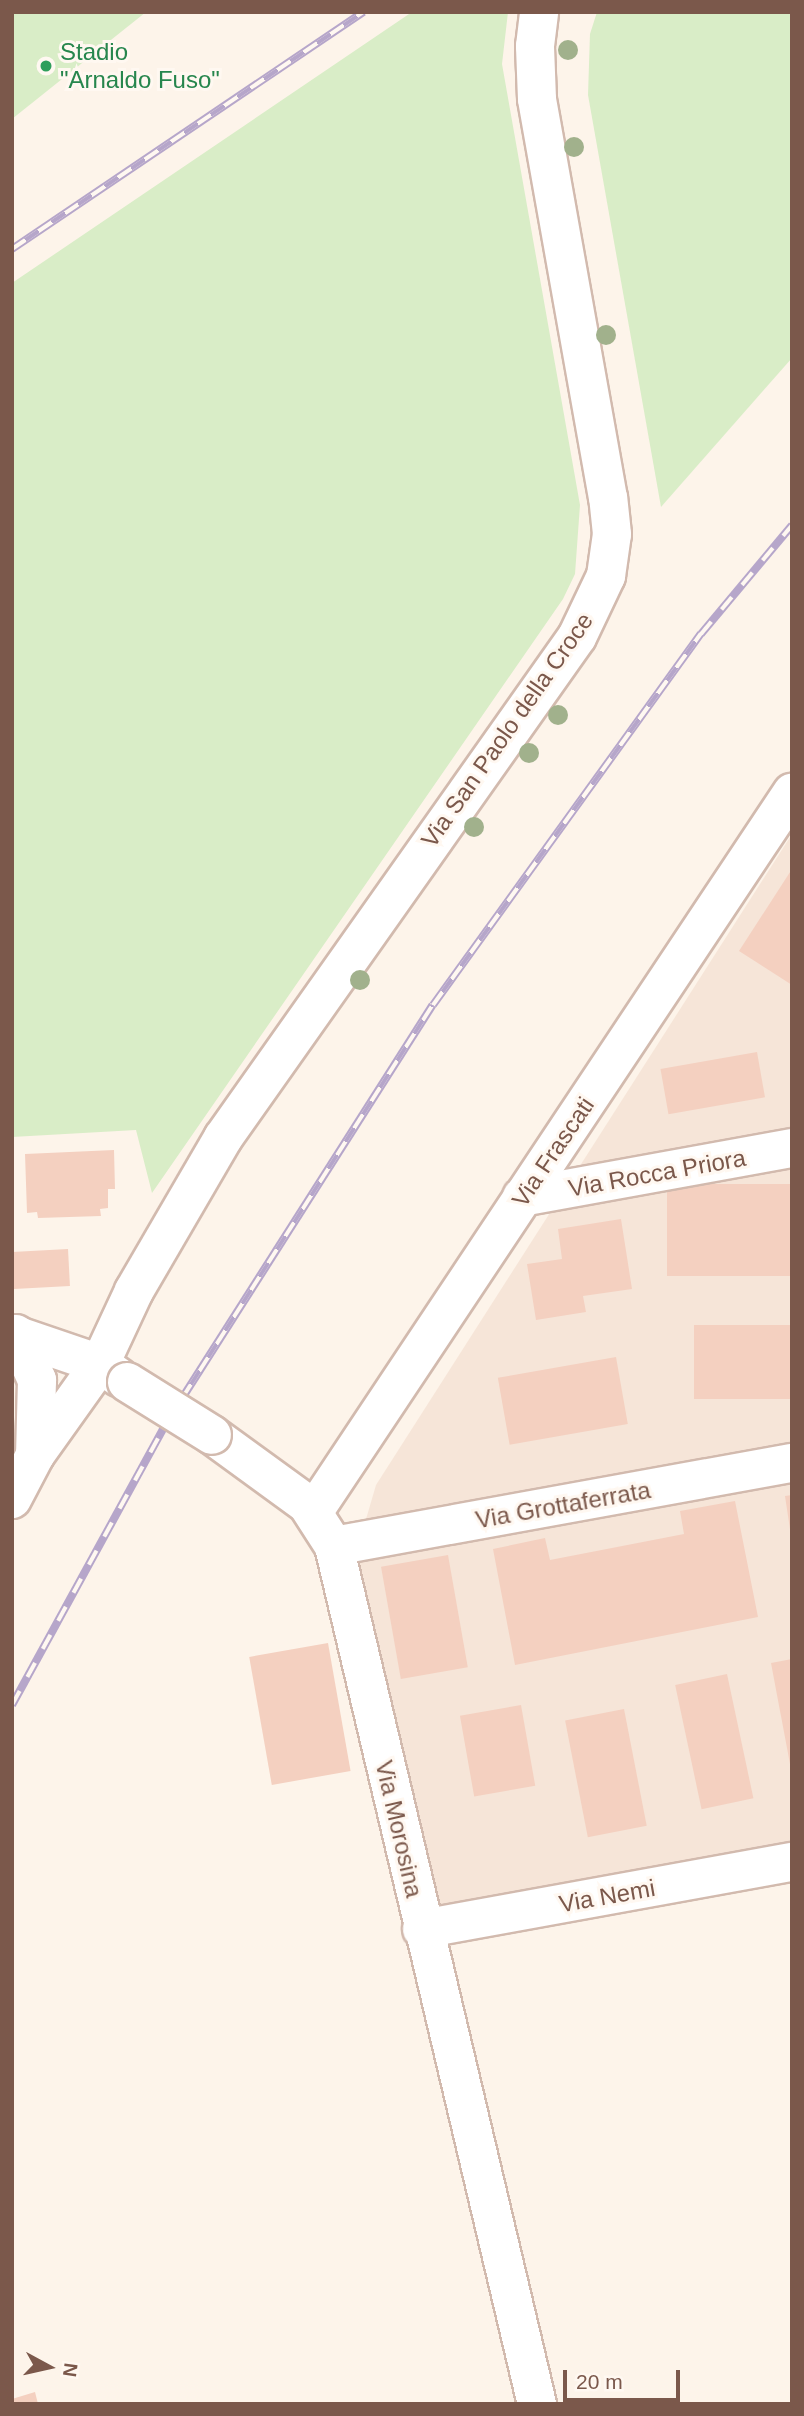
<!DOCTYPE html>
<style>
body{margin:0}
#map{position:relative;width:804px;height:2416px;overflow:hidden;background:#fdf4ea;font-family:Helvetica,sans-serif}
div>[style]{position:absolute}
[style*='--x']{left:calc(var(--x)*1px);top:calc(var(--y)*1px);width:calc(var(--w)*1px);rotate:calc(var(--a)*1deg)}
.residential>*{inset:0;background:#f6e5d8}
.green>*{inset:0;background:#d9edc7}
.building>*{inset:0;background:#f4d0c0;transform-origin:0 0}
.roads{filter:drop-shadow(2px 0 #d2baae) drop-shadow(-2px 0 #d2baae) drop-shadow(0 2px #d2baae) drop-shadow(0 -2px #d2baae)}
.minor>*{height:38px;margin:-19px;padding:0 19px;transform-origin:19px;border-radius:19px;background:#fff}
.rail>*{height:8px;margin-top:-4px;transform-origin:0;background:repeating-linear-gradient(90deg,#fff8f1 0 16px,#b6a6ca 0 32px);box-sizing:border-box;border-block:2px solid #b6a6ca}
.bridges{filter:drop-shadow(2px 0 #d2baae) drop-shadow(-2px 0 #d2baae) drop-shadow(0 2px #d2baae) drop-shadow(0 -2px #d2baae)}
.minor-bridge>*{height:38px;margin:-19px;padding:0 19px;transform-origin:19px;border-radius:19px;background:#fff}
.trees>*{width:20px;height:20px;margin:-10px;border-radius:50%;background:#a1b18c}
.dots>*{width:19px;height:19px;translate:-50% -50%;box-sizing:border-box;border:4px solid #fff8f1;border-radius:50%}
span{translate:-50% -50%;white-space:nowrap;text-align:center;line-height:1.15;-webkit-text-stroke:6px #fff8f1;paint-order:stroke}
.leisure-label{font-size:24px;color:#27864d}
.left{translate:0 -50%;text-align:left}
.street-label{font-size:24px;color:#7b584b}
.frame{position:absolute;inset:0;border:14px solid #7b584b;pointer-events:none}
.north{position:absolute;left:14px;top:2332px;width:70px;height:70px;-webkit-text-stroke:5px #fff8f1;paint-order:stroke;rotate:98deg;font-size:19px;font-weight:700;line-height:28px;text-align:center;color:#7b584b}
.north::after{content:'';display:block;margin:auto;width:24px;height:32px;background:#7b584b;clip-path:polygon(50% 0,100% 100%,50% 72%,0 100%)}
.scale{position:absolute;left:563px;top:2370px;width:117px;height:32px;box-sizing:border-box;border:4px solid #7b584b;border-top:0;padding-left:9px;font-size:21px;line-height:24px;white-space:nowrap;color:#7b584b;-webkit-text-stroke:5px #fff8f1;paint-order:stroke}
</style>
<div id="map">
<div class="residential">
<i style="clip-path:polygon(792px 834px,792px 1876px,435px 1947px,357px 1550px,376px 1485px)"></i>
</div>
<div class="green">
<i style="clip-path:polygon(12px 12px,146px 12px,12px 119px)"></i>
<i style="clip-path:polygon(412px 12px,508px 12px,502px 64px,580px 505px,575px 574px,563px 599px,152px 1193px,136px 1130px,12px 1137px,12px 283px)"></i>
<i style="clip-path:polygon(597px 12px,792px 12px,792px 358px,661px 507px,588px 95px,590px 34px)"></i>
</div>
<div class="building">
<i style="clip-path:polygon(792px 869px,792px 985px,739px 951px)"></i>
<i style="left:757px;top:1052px;width:46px;height:98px;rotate:80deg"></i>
<i style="clip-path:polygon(114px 1150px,115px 1189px,108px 1189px,108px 1208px,100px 1209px,101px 1216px,38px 1218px,37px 1212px,27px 1213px,25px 1154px)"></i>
<i style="left:792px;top:1184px;width:92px;height:125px;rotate:90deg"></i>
<i style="clip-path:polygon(621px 1219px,632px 1289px,583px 1296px,586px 1312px,536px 1320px,527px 1264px,562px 1259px,558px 1229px)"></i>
<i style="left:68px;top:1249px;width:37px;height:56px;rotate:87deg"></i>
<i style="left:792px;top:1325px;width:74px;height:98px;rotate:90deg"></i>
<i style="left:616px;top:1357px;width:68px;height:120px;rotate:80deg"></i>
<i style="clip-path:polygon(792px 1495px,792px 1529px,790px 1529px,785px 1496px)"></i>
<i style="clip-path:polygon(735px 1501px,758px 1617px,515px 1665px,493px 1549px,545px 1538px,550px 1560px,684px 1534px,680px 1511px)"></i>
<i style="left:448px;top:1555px;width:114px;height:68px;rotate:80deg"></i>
<i style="left:328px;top:1643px;width:130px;height:80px;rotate:80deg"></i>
<i style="clip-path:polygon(792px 1659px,792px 1764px,790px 1764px,771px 1663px)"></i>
<i style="left:727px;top:1674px;width:127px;height:53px;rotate:78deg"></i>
<i style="left:521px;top:1705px;width:82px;height:62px;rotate:80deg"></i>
<i style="left:624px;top:1709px;width:119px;height:60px;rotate:79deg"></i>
<i style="clip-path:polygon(35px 2392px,38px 2404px,12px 2404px,12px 2399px)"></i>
</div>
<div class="roads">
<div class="minor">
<i style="--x:522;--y:1197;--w:274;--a:-10.3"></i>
<i style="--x:12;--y:1334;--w:93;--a:18.8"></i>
<i style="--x:100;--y:1364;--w:24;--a:35"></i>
<i style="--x:16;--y:1334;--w:51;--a:65.5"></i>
<i style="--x:37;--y:1380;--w:75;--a:91.5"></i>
<i style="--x:212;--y:1435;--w:117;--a:36"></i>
<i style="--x:307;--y:1504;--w:50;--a:57.3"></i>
<i style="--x:334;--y:1546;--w:882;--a:76.69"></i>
<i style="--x:12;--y:1499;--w:50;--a:-62.4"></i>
<i style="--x:35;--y:1455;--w:112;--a:-54.5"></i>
<i style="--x:100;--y:1364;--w:81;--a:-65"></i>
<i style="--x:134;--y:1291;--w:177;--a:-59.8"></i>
<i style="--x:223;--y:1138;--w:613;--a:-54.76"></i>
<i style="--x:577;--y:637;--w:68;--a:-64.6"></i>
<i style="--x:606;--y:576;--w:42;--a:-81.9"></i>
<i style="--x:612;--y:534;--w:36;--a:-96"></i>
<i style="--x:608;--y:498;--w:405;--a:-100.1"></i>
<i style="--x:537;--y:99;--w:53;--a:-92.2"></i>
<i style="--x:535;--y:46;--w:34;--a:-83"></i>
<i style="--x:314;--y:1511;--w:863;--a:-56.35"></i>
<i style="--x:334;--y:1546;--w:465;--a:-10.3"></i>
<i style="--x:422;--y:1929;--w:376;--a:-10.3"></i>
</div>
</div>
<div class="rail">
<i style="--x:12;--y:249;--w:424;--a:-34"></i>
<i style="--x:12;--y:1705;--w:319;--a:-61.3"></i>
<i style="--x:165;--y:1425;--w:498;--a:-57.5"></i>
<i style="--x:433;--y:1005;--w:458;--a:-54.2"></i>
<i style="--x:701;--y:634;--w:142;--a:-50.1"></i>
</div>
<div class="bridges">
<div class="minor-bridge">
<i style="--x:127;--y:1382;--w:100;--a:31.9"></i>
</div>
</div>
<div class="trees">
<i style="left:568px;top:50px"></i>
<i style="left:574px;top:147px"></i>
<i style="left:606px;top:335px"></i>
<i style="left:558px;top:715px"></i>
<i style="left:529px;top:753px"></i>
<i style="left:474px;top:827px"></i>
<i style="left:360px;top:980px"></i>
</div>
<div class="dots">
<i style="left:46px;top:66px;background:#2e9e5b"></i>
</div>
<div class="leisure-label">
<span class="left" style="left:60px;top:66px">Stadio<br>"Arnaldo Fuso"</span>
</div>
<div class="street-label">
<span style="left:507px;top:730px;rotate:-55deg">Via San Paolo della Croce</span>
<span style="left:553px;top:1152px;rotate:-56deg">Via Frascati</span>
<span style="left:657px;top:1173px;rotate:-10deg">Via Rocca Priora</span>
<span style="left:563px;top:1505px;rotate:-10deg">Via Grottaferrata</span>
<span style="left:399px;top:1829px;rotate:77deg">Via Morosina</span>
<span style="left:607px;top:1896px;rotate:-10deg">Via Nemi</span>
</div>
<div class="frame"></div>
<div class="north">N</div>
<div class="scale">20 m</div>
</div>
